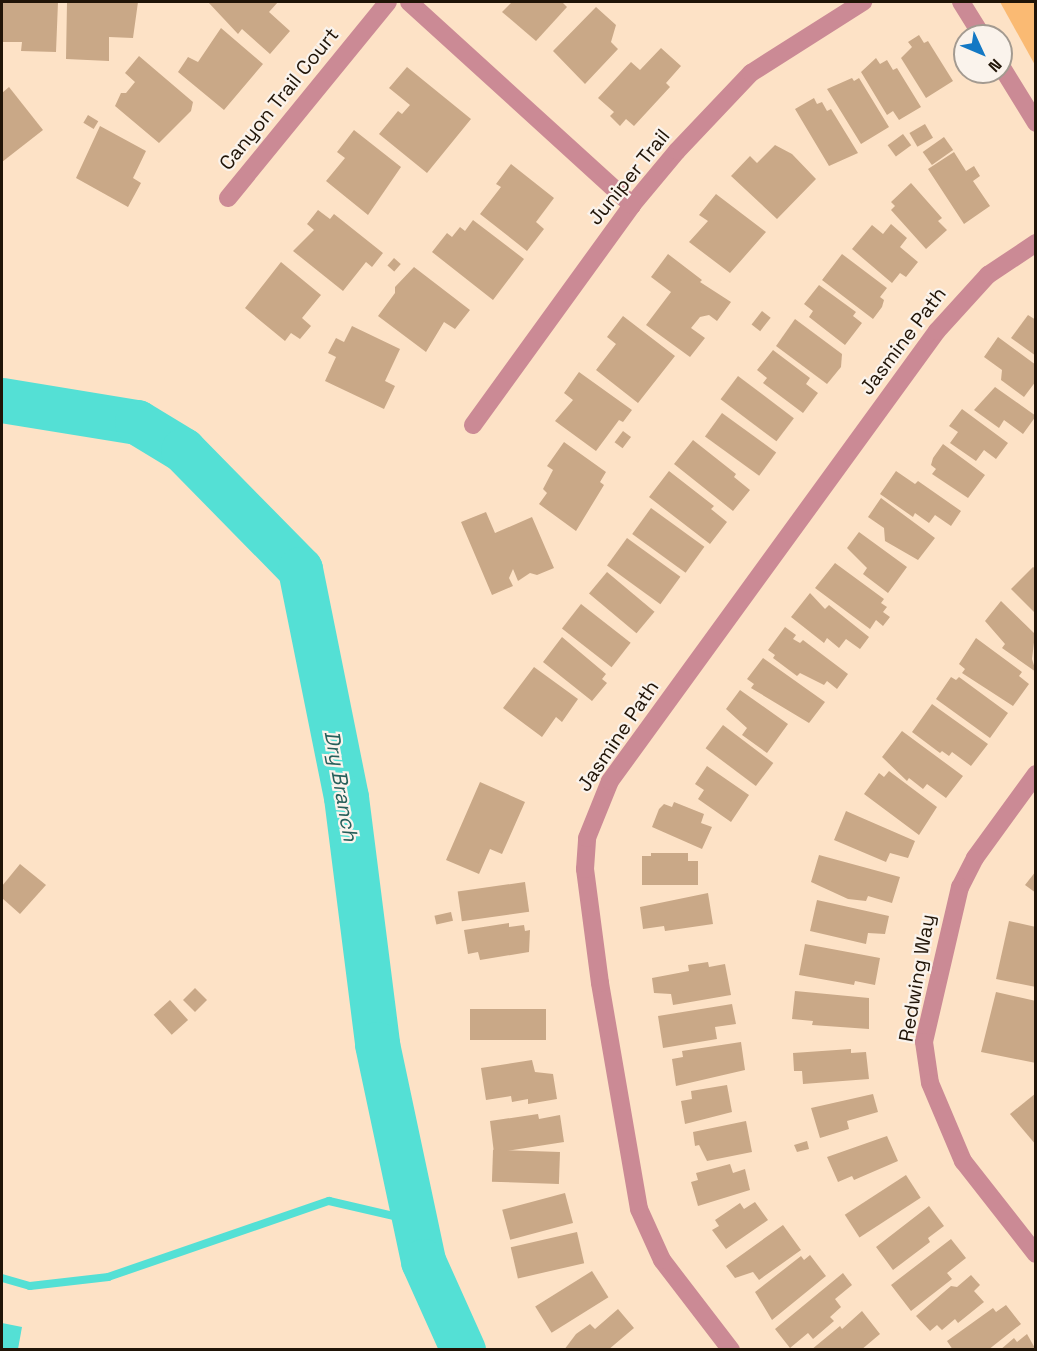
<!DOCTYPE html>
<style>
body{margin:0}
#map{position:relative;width:1037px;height:1351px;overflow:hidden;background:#fde2c6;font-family:"Space Grotesk",sans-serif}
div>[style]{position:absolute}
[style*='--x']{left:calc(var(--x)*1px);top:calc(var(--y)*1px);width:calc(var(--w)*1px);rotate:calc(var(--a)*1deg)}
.green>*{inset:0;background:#faba73}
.water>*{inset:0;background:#54e0d5}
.stream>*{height:8px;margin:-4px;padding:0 4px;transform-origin:4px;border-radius:4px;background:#54e0d5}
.river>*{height:45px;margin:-22.5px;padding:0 22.5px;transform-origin:22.5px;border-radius:22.5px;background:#54e0d5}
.building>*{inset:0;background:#c9a887;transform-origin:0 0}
.minor>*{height:18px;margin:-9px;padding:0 9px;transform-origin:9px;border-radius:9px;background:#cb8a95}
span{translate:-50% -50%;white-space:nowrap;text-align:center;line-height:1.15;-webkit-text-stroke:4.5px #faf3ec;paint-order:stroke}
.street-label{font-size:20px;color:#201407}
.water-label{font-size:21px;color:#255f5a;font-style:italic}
.frame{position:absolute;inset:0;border:3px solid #201407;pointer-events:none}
.north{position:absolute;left:953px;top:24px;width:60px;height:60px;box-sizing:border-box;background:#faf3ec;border:2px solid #a39a90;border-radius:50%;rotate:134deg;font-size:16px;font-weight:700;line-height:24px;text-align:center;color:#201407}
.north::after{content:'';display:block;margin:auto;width:21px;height:27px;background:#1378c4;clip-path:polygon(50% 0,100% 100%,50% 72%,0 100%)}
</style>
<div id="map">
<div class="green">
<i style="clip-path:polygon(1000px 2px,1035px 2px,1035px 65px)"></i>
</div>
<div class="water">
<i style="clip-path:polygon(2px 1323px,22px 1327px,18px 1349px,2px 1349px)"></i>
</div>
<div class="stream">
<i style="--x:2;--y:1278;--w:29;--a:16"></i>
<i style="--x:30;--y:1286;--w:79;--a:-6.6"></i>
<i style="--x:108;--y:1277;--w:234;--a:-19"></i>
<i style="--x:329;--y:1201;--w:88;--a:13.1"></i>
</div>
<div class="river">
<i style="--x:2;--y:400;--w:137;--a:9.3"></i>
<i style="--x:137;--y:422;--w:54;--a:31.3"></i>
<i style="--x:183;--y:450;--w:167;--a:45.5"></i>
<i style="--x:300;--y:569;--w:233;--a:78.6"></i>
<i style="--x:346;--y:797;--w:249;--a:82.8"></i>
<i style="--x:377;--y:1044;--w:222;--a:78"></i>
<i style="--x:423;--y:1261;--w:98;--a:65.8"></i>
</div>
<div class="building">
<i style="clip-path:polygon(2px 2px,58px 2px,56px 52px,21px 51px,22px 42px,2px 42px)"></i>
<i style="clip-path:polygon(67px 2px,138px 2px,133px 38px,109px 37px,109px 61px,66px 59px)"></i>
<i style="clip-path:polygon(208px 2px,278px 2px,269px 12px,290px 31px,270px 54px,242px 29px,238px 34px)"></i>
<i style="clip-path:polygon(512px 2px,562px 2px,567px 7px,536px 41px,502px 12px)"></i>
<i style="clip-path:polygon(596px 7px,616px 25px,611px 42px,618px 49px,585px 84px,553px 51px)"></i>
<i style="clip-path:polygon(221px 28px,263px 64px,224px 110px,178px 72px,188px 57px,198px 62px)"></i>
<i style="clip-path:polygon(919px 35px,924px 43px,928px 41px,953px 81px,926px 98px,901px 58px,912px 47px,908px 42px)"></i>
<i style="clip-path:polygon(661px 48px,681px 66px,666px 83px,670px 87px,634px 126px,626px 119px,620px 126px,610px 116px,614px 112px,598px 98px,631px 62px,640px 70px)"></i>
<i style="clip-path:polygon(139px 56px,193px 102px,191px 111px,159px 143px,115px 106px,121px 93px,126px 93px,135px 82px,125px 73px)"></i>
<i style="clip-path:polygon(876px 58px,880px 64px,887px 60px,893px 70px,897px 68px,921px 107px,899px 120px,893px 111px,887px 115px,861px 72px)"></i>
<i style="clip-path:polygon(407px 67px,471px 119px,427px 173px,379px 134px,398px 111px,402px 114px,410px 105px,389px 88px)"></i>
<i style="clip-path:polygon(852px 78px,854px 81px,859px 78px,889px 127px,861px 144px,827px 89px)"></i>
<i style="clip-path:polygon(9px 87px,43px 130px,2px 162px,2px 93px)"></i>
<i style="clip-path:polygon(814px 98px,817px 104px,822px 102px,827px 111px,831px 109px,858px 153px,829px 166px,795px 109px)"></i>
<i style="left:88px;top:115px;width:12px;height:9px;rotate:31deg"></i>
<i style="left:925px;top:124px;width:16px;height:18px;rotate:60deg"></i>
<i style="clip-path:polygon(100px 126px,146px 151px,133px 178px,141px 183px,128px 207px,76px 178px)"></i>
<i style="clip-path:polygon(354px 130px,401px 167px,368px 215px,326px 181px,345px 158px,337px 152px)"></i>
<i style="left:903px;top:134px;width:14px;height:19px;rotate:54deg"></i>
<i style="left:944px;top:137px;width:16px;height:26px;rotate:55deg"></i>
<i style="clip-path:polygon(775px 145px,792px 154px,816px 179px,777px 219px,731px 176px,750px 156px,757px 163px)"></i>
<i style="clip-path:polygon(954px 152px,966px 171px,974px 166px,980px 176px,973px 181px,990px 206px,964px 224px,928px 169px)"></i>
<i style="clip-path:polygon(511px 164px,554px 198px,536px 222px,544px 229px,527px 251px,480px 214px,501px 187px,496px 184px)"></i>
<i style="clip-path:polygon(911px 183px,942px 218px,938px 221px,947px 230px,926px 249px,891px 210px,895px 206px,891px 202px)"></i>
<i style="clip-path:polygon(716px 194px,766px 232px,730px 273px,689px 242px,708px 221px,699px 215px)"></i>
<i style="clip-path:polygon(318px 210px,330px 219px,334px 214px,383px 253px,372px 267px,366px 262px,343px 291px,293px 251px,314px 230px,307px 224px)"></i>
<i style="clip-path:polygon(473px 220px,524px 259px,493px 300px,432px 252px,447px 233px,452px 237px,460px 227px,465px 231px)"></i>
<i style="clip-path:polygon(891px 224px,907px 238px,900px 247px,918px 262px,906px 277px,900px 273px,892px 283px,852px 249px,872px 225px,883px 234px)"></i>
<i style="clip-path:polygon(668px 254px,702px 280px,700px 282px,731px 302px,717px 321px,709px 315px,700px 317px,691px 328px,705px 338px,690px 357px,646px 325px,671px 292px,651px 277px)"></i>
<i style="clip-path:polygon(842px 254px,887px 288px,880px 297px,884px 300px,882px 307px,873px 319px,822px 280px)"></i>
<i style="left:394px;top:258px;width:9px;height:10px;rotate:41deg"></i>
<i style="clip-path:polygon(281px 262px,321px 295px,302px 318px,311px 326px,300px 339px,291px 333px,285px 341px,245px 308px)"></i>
<i style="clip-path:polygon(414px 267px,470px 310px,455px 329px,444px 322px,426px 352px,378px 316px,395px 293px,395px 287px)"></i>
<i style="clip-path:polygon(819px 285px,856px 312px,853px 316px,862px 323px,845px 345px,809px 317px,813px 311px,804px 304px)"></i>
<i style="left:762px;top:311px;width:11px;height:17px;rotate:38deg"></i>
<i style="clip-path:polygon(1028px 315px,1036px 320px,1036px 356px,1011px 338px)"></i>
<i style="clip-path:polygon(623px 316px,675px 356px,638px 403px,596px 370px,616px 344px,607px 337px)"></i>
<i style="clip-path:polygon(795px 319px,842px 354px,841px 367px,827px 384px,776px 346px)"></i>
<i style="clip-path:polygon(352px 326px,400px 349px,385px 381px,395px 386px,384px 409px,325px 381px,336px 357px,328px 353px,336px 338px,344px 342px)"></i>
<i style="clip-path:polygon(998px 337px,1036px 365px,1036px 381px,1024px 397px,1001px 380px,1002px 370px,984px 357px)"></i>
<i style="clip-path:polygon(773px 350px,810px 378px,806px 384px,818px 393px,803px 413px,763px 383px,767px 378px,757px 370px)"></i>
<i style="clip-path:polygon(579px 372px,632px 410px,623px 422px,619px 420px,596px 451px,555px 421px,573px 400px,564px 393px)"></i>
<i style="left:738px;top:376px;width:70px;height:29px;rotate:37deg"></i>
<i style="clip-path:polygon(995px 387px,1036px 416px,1023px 434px,1004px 420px,999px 428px,974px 410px)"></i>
<i style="clip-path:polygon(962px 409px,1008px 443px,996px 459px,984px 450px,976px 461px,950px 443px,958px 432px,949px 426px)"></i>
<i style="left:722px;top:413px;width:67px;height:29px;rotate:36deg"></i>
<i style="left:623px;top:431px;width:10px;height:14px;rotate:37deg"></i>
<i style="clip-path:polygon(693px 440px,736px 474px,734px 477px,750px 490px,733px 511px,674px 464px)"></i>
<i style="clip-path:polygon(564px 442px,606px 472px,600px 482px,604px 485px,576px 531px,539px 504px,547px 493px,543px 489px,553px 470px,547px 466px)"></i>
<i style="clip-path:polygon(943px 444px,985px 475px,968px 498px,932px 474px,936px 469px,931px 465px,933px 458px)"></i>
<i style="clip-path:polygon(669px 471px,714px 506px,711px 509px,727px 522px,710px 544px,649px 497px)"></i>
<i style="clip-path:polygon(896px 471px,915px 484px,918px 481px,961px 511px,951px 526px,935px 515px,929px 523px,915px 513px,913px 517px,880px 494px)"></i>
<i style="clip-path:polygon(881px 498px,935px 538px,918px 560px,885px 541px,884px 528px,868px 517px)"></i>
<i style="left:651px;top:508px;width:66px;height:32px;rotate:36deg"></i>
<i style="clip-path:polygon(486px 512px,495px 533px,532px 517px,554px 568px,537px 575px,530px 573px,518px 581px,513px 569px,509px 578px,513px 586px,492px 595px,461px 522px)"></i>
<i style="clip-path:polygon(859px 532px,907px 567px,888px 593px,863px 574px,867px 568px,847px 548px)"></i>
<i style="left:627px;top:538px;width:66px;height:34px;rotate:36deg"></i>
<i style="clip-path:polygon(835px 563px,884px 599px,881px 603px,887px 607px,883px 612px,890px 617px,883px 626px,876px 620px,870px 629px,815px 588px)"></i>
<i style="clip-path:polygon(1033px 567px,1036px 569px,1036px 614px,1011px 589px)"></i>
<i style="left:607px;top:572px;width:62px;height:28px;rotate:40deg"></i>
<i style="clip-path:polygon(810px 593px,825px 609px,829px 605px,869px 637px,860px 649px,846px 639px,839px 648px,827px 638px,824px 643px,791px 617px)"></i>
<i style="clip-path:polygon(1001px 601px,1035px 634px,1032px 659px,1036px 672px,1002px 648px,1005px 644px,985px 621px)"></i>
<i style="left:581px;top:604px;width:63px;height:31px;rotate:38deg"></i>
<i style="clip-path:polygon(785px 627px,796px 635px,793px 639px,800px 643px,803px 640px,848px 674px,837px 689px,827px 681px,824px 685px,800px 673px,797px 676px,773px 658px,775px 655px,768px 650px)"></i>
<i style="clip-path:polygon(562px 637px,606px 674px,602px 679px,607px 683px,592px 701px,543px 662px)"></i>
<i style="clip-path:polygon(976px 638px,1022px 672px,1019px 676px,1029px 684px,1013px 706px,962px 673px,965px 669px,959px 664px)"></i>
<i style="clip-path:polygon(763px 658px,825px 702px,809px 723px,751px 688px,754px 684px,747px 679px)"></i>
<i style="clip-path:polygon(534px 667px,578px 699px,562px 722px,556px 717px,542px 737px,503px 708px)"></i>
<i style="clip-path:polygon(951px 677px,956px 680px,959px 677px,1008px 713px,990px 738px,936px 699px)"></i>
<i style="clip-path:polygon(740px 690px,788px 724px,767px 753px,742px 735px,747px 728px,726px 709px)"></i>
<i style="clip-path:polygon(932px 704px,988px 744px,971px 766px,952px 752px,949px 756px,942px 751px,940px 753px,912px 732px)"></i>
<i style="left:723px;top:725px;width:63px;height:29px;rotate:37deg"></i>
<i style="clip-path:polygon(902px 731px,963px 776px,946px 798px,927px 784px,923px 789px,909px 778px,907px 781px,882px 757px)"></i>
<i style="clip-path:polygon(707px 766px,749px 795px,731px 822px,698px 799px,704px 790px,695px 784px)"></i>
<i style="clip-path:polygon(889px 771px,937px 807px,919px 835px,864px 794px,879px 773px,884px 777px)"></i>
<i style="clip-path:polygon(480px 782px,525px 802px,502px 854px,490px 849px,479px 874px,446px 860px)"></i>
<i style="clip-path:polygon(674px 802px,704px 814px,701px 823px,712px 827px,702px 849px,652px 827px,659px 809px,664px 804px,672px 807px)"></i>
<i style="clip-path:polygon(846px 811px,915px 841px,908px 858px,890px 853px,886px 862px,834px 840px)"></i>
<i style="clip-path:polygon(651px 853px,688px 853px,688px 861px,698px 861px,698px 885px,642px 885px,642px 856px,651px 856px)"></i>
<i style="clip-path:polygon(819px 855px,900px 877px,892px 903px,868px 896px,866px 901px,848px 899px,811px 882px)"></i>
<i style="clip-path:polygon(20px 864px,46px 885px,20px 914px,2px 898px,2px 886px)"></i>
<i style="clip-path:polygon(1036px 871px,1036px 893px,1025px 885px)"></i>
<i style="left:525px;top:882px;width:30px;height:68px;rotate:82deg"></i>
<i style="clip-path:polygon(708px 893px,713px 924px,665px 931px,664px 926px,643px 929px,640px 907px)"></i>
<i style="clip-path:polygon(817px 900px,889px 916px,885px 934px,868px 933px,866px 944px,810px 931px)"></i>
<i style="left:451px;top:912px;width:9px;height:17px;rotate:77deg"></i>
<i style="clip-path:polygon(1009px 921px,1036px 927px,1036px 987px,996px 979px)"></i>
<i style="clip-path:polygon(509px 923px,509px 927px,524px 925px,525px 931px,530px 930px,529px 952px,480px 960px,478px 952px,468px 954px,464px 930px)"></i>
<i style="clip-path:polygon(805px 944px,880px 958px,875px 985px,855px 981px,854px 985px,799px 975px)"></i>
<i style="clip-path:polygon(708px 962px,709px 967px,725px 964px,731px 995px,673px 1005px,671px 994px,654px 993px,652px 978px,689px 971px,688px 965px)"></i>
<i style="left:195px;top:988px;width:17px;height:17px;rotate:45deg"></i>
<i style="clip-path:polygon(795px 991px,869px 998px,869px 1029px,812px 1025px,813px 1021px,792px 1019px)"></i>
<i style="clip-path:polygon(996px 992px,1036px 1001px,1036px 1063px,981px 1052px)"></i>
<i style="left:170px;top:1000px;width:27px;height:22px;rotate:48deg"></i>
<i style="clip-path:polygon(732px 1004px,736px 1024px,715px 1027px,717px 1039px,663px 1048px,658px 1016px)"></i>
<i style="left:546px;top:1009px;width:31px;height:76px;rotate:90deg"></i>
<i style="clip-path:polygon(741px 1042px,745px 1070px,676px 1086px,672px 1059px,683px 1057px,682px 1051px)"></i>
<i style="clip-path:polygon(851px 1049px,851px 1053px,866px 1052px,869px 1079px,803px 1084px,802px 1071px,794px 1071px,793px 1053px)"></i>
<i style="clip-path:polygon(532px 1060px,535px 1072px,553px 1074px,557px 1099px,528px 1104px,528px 1099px,512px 1102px,511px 1096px,486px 1100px,481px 1068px)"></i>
<i style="clip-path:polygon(727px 1085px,732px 1112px,685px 1124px,681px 1101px,692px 1099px,691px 1091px)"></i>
<i style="clip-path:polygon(1036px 1093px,1036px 1145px,1010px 1114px)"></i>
<i style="clip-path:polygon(873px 1094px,878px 1112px,847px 1121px,849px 1129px,820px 1138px,811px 1108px)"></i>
<i style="clip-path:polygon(538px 1114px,539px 1119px,560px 1115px,564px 1142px,494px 1153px,490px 1121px)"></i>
<i style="clip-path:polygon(746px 1121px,752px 1152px,707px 1161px,699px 1145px,695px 1146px,693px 1132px)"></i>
<i style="clip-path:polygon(887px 1136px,898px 1161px,854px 1180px,852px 1176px,838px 1182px,827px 1157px)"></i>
<i style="clip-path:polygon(807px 1141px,809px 1149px,797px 1152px,794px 1145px)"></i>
<i style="left:560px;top:1152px;width:32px;height:67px;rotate:92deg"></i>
<i style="clip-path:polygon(730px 1164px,733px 1173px,745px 1169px,750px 1190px,698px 1206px,691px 1182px,698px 1180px,696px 1173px)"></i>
<i style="left:906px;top:1175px;width:27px;height:73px;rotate:57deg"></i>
<i style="left:565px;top:1193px;width:31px;height:65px;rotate:75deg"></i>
<i style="clip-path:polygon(755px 1202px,768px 1220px,726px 1249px,712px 1230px,719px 1226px,715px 1220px,740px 1203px,744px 1209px)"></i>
<i style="clip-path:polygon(929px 1206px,944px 1226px,928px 1238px,930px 1242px,893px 1270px,876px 1247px)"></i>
<i style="clip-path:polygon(783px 1225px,801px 1250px,759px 1280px,753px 1272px,735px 1278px,726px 1266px)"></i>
<i style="left:577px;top:1232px;width:32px;height:68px;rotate:77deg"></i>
<i style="clip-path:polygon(951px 1239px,966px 1258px,947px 1273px,952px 1279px,911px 1311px,891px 1285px)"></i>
<i style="clip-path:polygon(810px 1255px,826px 1276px,772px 1320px,755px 1292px,801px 1256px,804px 1260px)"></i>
<i style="left:592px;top:1271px;width:31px;height:67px;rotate:58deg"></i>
<i style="clip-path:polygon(843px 1273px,852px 1285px,835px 1299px,841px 1307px,830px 1317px,834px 1321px,813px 1339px,808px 1333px,790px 1348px,775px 1329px)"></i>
<i style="clip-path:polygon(971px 1275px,980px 1285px,974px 1291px,984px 1302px,958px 1323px,955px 1319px,942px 1330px,937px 1325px,930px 1331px,916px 1316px,951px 1286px,957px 1287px)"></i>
<i style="clip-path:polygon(1006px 1305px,1021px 1324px,988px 1350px,953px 1350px,947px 1341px,993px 1308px,996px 1312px)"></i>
<i style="clip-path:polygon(618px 1309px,634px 1328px,608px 1350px,564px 1350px,576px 1334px,590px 1324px,595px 1329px)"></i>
<i style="clip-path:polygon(862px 1311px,880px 1334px,861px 1350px,811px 1350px,840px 1326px,842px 1329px)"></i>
<i style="clip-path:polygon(1027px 1334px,1036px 1350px,1000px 1350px,1014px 1338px,1017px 1342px)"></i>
</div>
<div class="minor">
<i style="--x:409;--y:2;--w:302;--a:42.3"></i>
<i style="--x:961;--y:2;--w:40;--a:58"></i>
<i style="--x:1001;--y:66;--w:67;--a:58.4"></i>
<i style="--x:228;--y:198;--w:253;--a:-50.8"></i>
<i style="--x:473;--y:425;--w:271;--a:-54.1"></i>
<i style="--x:632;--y:205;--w:70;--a:-50.2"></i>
<i style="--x:677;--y:151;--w:108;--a:-46.5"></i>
<i style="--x:751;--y:73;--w:133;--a:-32.4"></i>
<i style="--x:1036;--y:774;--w:104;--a:126"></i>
<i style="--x:975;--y:858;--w:33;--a:117"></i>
<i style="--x:960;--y:887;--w:159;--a:103.1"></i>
<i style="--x:924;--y:1042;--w:41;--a:81.7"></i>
<i style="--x:930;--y:1083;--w:85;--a:67.1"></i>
<i style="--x:963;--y:1161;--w:118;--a:51.9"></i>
<i style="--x:731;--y:1350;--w:113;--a:-127.5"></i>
<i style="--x:662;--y:1260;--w:56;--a:-114.3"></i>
<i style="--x:639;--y:1209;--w:229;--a:-99.8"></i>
<i style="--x:600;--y:983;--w:115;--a:-97.5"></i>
<i style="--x:585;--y:869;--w:31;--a:-86"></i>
<i style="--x:587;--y:838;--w:61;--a:-68"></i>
<i style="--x:610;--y:781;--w:556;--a:-54"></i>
<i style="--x:937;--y:331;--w:76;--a:-47.7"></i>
<i style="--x:988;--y:275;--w:58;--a:-33.7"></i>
</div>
<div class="street-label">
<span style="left:279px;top:99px;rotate:-51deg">Canyon Trail Court</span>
<span style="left:629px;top:177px;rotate:-51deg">Juniper Trail</span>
<span style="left:903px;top:341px;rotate:-53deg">Jasmine Path</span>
<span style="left:618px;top:736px;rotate:-56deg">Jasmine Path</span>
<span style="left:917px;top:978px;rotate:-80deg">Redwing Way</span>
</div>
<div class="water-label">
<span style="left:341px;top:786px;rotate:80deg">Dry Branch</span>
</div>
<div class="frame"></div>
<div class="north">N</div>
</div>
